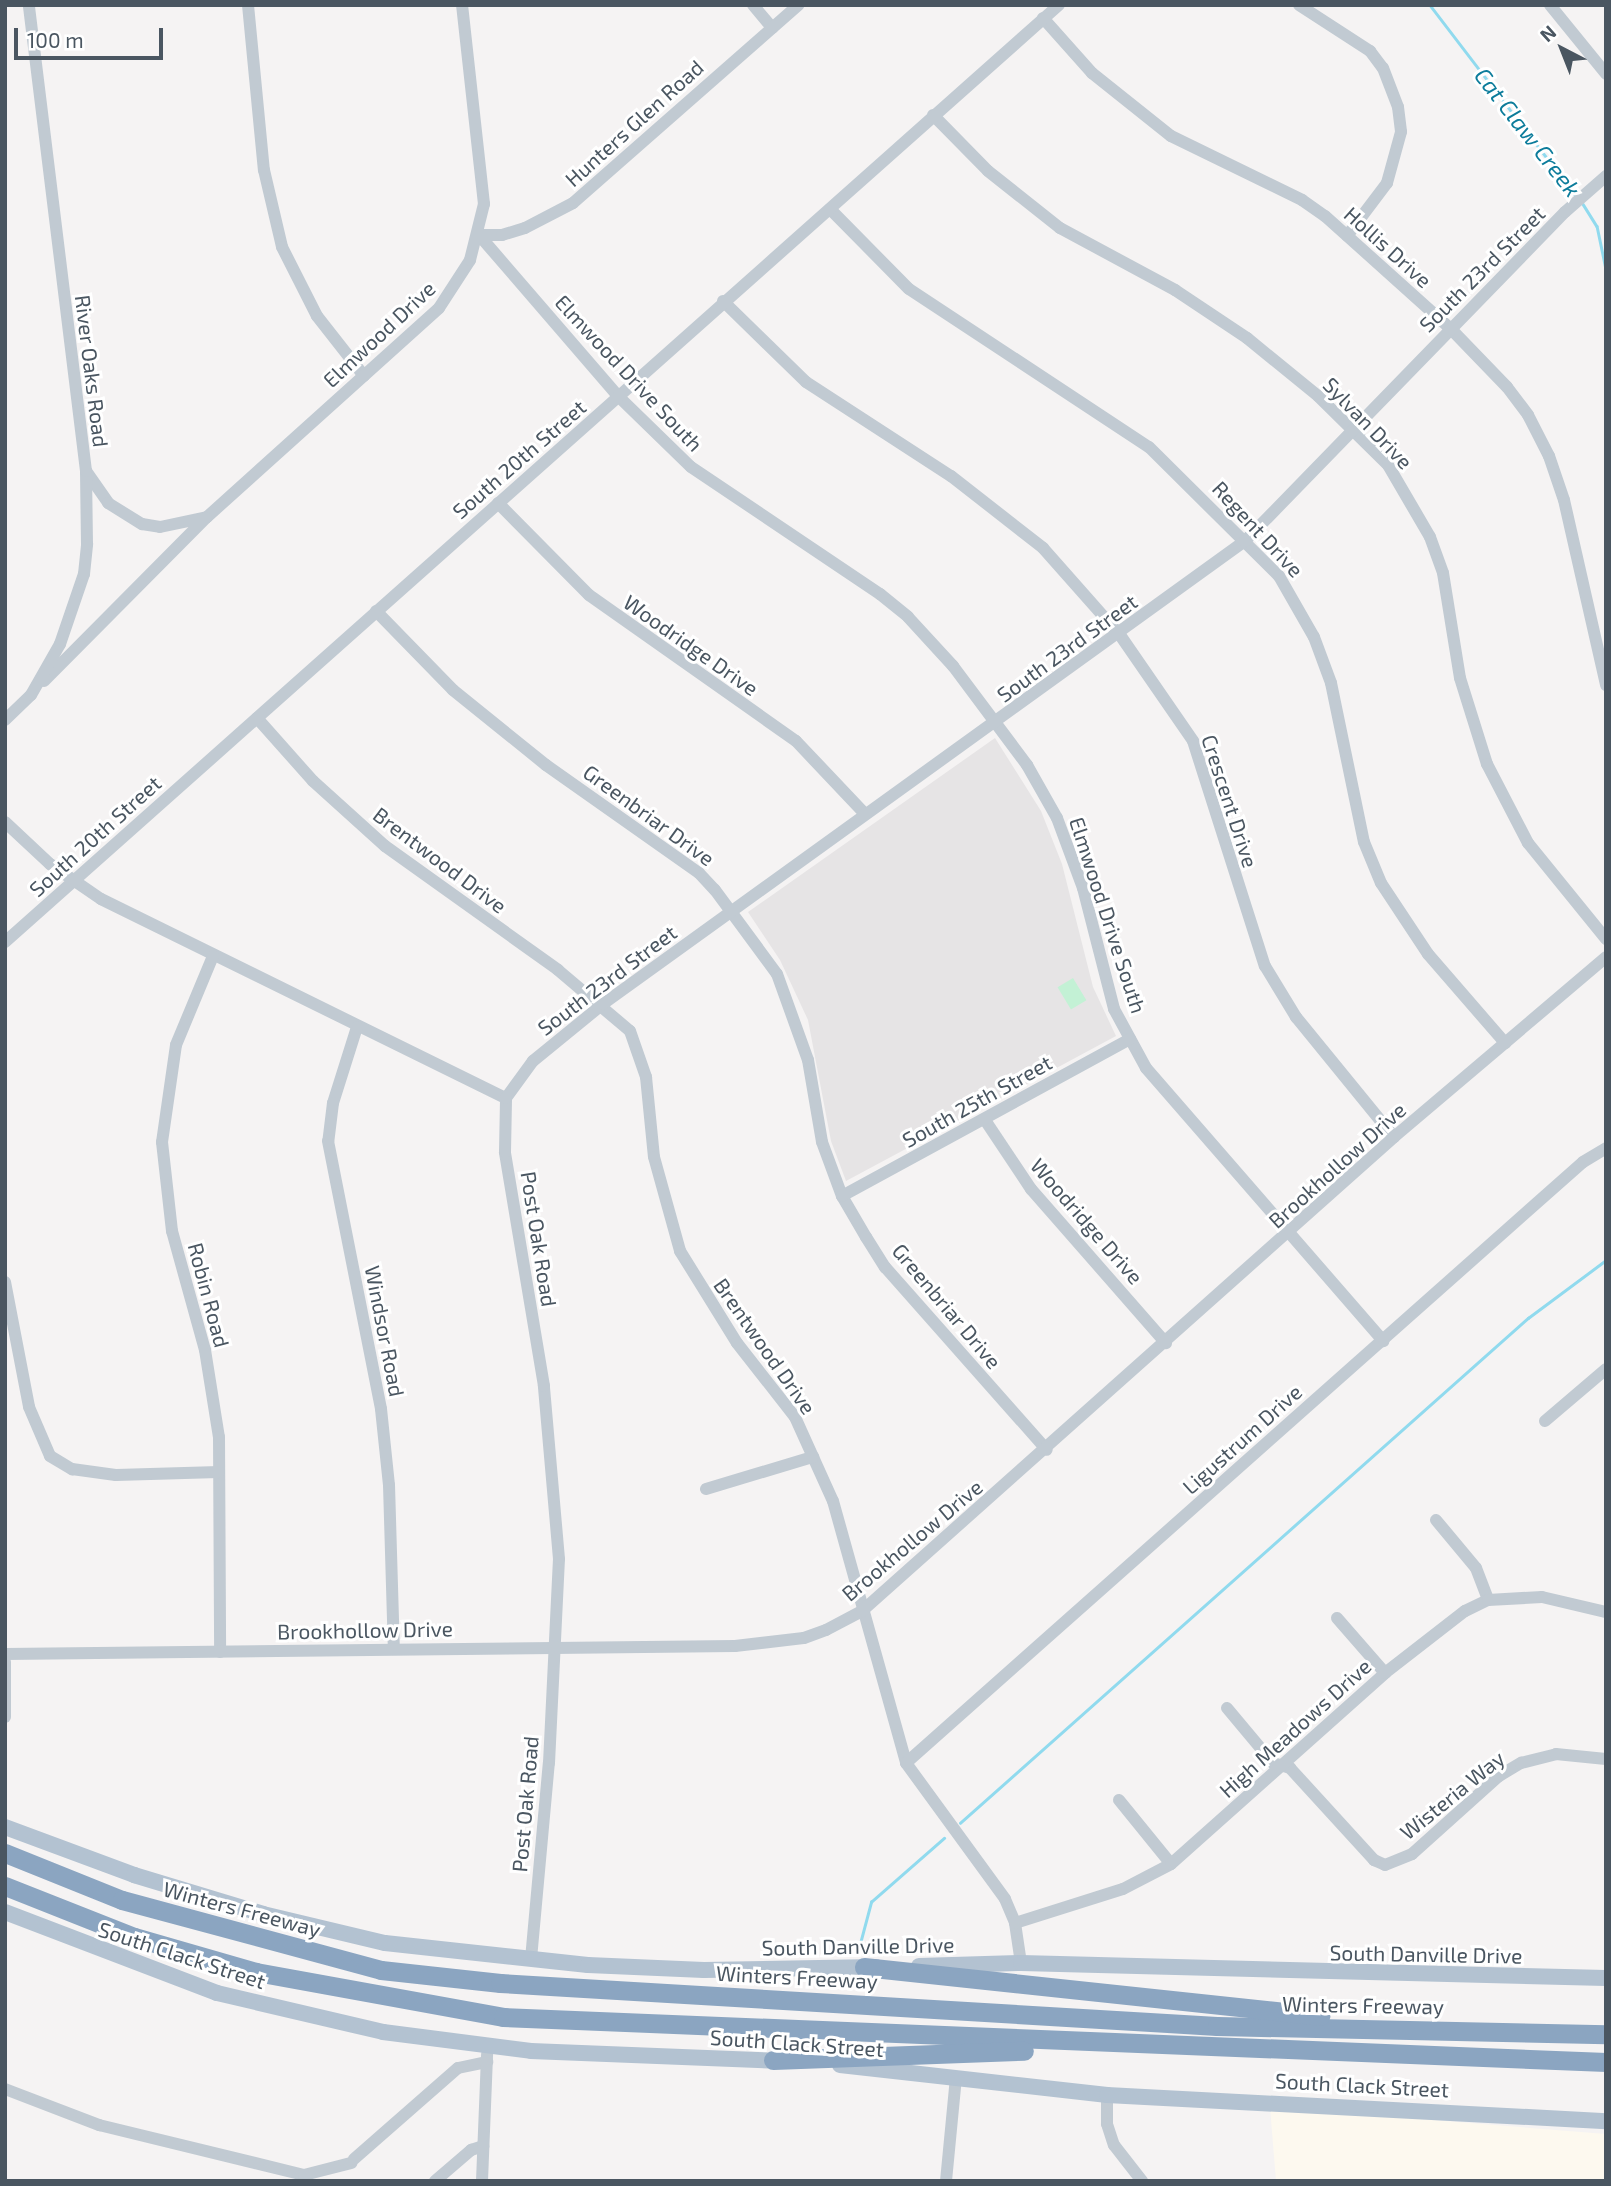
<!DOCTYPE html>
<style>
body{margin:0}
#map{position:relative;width:1611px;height:2186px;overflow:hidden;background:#f5f3f3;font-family:"Exo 2",sans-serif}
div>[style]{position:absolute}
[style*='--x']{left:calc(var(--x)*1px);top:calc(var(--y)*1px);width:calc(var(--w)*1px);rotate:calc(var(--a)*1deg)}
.commercial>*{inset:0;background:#fdf9ef}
.education>*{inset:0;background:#e6e4e5}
.green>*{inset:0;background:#c3f1d5;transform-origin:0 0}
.stream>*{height:2.5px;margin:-1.25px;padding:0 1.25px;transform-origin:1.25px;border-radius:1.25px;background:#90daee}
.minor>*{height:12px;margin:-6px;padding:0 6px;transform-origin:6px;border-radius:6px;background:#c1cad2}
.major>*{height:16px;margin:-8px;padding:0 8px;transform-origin:8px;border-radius:8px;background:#b3c2d1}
.highway>*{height:19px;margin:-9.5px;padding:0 9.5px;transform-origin:9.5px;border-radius:9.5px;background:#8ba5c1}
span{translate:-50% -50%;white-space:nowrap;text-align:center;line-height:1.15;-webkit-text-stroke:6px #fff;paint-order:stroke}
.street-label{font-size:21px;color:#4a5661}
.water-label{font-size:23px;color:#0c7c9b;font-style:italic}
.frame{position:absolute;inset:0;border:7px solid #4a5661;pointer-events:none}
.north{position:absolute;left:1527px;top:14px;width:70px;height:70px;-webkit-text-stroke:5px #fff;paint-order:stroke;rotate:318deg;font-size:19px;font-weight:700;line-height:28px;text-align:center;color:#4a5661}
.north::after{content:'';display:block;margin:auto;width:24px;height:32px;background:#4a5661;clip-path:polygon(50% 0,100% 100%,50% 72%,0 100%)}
.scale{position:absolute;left:14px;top:28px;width:149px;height:32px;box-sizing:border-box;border:4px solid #4a5661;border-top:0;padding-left:9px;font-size:21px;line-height:24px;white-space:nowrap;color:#4a5661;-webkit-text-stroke:5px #fff;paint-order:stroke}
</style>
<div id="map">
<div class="commercial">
<i style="clip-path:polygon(1270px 2107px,1606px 2134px,1606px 2181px,1276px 2181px)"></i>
</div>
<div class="education">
<i style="clip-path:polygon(995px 738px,1041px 811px,1062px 864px,1093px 987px,1116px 1036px,846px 1181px,831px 1141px,808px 1020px,780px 960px,748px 912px)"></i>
</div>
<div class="green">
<i style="left:1073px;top:978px;width:26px;height:18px;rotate:59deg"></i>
</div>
<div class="stream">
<i style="--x:1430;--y:5;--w:240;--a:52.6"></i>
<i style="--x:1583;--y:204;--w:26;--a:58"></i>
<i style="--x:1597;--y:226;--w:44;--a:78.2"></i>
<i style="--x:960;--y:1823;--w:760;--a:-41.64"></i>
<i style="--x:1528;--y:1318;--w:97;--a:-36.6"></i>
<i style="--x:858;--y:1951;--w:51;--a:-75.1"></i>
<i style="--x:871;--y:1902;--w:97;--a:-41.2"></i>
</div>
<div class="minor">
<i style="--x:248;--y:5;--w:166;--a:84.5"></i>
<i style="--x:264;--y:170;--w:79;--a:76.8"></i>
<i style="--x:282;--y:247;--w:77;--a:63.1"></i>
<i style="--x:317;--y:316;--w:76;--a:51.9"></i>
<i style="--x:753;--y:5;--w:30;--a:50"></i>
<i style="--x:1299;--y:5;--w:85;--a:32.9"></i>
<i style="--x:1370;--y:51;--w:21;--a:53"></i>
<i style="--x:1383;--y:68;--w:42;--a:69"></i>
<i style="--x:1398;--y:107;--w:25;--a:83"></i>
<i style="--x:1401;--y:132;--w:53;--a:105.4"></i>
<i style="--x:1387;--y:183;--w:66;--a:127"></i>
<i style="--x:1550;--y:5;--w:89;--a:50.9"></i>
<i style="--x:1043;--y:18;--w:74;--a:48.3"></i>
<i style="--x:1092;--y:73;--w:101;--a:38.6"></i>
<i style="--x:1171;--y:136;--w:146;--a:26"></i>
<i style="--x:1302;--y:200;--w:28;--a:35"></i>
<i style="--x:1325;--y:216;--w:168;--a:41.9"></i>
<i style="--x:1450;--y:328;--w:82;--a:46"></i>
<i style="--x:1507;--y:387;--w:35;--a:53"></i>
<i style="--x:1528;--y:415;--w:46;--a:62.9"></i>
<i style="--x:1549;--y:456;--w:46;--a:71.2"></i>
<i style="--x:1564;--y:500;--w:190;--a:77.2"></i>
<i style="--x:933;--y:115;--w:78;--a:45.5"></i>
<i style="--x:988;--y:171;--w:92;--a:38.4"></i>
<i style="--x:1060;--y:228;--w:131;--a:28.3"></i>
<i style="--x:1175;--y:290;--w:87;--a:33.7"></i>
<i style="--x:1247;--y:338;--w:92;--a:39.2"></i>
<i style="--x:1318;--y:396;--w:98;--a:44.6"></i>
<i style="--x:1388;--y:465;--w:83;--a:59.7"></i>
<i style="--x:1430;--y:537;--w:38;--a:70"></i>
<i style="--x:1443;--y:573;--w:106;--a:80.8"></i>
<i style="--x:1460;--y:678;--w:90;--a:72.6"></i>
<i style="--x:1487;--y:764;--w:89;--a:62.6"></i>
<i style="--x:1528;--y:843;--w:124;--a:50.9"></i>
<i style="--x:830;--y:209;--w:112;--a:45.4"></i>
<i style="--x:909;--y:289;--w:287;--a:33.4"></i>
<i style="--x:1149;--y:447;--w:183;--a:44.8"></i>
<i style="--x:1279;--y:576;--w:70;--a:60.2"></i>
<i style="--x:1314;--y:637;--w:49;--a:69.7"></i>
<i style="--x:1331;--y:683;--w:162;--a:78.3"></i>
<i style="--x:1364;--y:842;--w:44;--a:67.5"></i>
<i style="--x:1381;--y:883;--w:85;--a:56.5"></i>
<i style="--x:1428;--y:954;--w:118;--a:49.1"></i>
<i style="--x:479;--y:235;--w:214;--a:49.2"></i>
<i style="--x:619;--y:397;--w:100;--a:44.2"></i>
<i style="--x:691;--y:467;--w:228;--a:33.9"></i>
<i style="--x:880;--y:594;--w:36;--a:39"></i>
<i style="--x:908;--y:617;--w:67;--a:47.4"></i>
<i style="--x:953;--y:666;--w:124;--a:53.2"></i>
<i style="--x:1027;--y:765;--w:61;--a:60.5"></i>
<i style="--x:1057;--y:818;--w:75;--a:69.6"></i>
<i style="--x:1083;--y:888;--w:125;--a:75.6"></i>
<i style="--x:1114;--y:1009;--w:67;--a:61.5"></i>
<i style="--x:1146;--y:1068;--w:362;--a:49"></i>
<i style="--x:479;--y:235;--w:23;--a:0"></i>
<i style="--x:502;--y:235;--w:24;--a:-17"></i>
<i style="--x:525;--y:228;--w:54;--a:-27.5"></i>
<i style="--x:573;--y:203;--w:300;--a:-41.3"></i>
<i style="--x:723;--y:301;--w:116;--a:44.3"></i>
<i style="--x:806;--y:382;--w:173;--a:33"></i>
<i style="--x:951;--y:476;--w:117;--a:38"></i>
<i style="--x:1043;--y:548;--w:116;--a:48.5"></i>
<i style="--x:1120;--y:635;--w:129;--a:55.4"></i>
<i style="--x:1193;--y:741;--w:236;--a:72.3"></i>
<i style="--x:1265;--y:966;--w:60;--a:58.7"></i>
<i style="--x:1296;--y:1017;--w:155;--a:50.8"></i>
<i style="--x:86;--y:471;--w:39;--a:55"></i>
<i style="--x:108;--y:503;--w:40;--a:32"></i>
<i style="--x:142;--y:524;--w:18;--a:9"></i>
<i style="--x:160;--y:527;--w:48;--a:-12"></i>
<i style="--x:207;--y:517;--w:312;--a:-42"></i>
<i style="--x:439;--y:308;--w:57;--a:-57.1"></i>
<i style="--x:470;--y:260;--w:58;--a:-76"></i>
<i style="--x:484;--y:204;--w:200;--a:-96.3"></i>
<i style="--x:498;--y:503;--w:129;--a:45.3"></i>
<i style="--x:589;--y:595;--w:253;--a:35.2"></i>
<i style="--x:796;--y:741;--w:100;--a:46.6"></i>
<i style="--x:376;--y:611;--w:110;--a:45.7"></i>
<i style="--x:453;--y:690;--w:119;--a:38.9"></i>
<i style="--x:546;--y:765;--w:187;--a:35.2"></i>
<i style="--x:699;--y:873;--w:23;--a:47"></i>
<i style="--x:715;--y:890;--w:104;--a:53.6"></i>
<i style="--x:777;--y:974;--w:91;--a:70.2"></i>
<i style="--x:808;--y:1060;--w:83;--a:80.3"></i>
<i style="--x:822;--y:1142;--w:58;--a:69.7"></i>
<i style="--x:842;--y:1196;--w:48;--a:59.7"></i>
<i style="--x:866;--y:1237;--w:36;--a:58"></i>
<i style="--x:885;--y:1267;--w:244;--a:48.5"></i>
<i style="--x:44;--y:681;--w:230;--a:-45.2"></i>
<i style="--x:257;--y:718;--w:84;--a:48.4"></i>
<i style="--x:313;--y:781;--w:97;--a:42.1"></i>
<i style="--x:385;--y:846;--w:213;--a:35.6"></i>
<i style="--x:558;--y:970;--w:94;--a:40.3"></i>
<i style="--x:630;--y:1031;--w:49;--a:70.8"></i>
<i style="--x:646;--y:1077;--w:80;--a:84.3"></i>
<i style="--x:654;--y:1157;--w:98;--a:74.5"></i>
<i style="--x:680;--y:1251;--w:108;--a:58.2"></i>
<i style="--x:737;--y:1343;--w:94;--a:51.9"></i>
<i style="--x:795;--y:1417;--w:92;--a:65.7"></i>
<i style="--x:833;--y:1501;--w:272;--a:74.4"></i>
<i style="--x:906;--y:1763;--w:168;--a:53.9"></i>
<i style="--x:1005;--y:1899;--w:26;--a:67"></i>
<i style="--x:1015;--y:1923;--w:40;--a:81.5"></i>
<i style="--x:5;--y:720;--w:36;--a:-44"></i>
<i style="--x:31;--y:695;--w:59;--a:-60.4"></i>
<i style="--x:60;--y:644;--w:74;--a:-71.1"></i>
<i style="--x:84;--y:574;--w:30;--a:-84"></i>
<i style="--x:87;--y:544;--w:73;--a:-90.8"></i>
<i style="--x:86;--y:471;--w:469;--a:-97"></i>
<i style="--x:5;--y:822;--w:62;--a:43"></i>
<i style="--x:50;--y:864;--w:62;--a:34.5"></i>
<i style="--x:101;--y:899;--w:451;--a:26.2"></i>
<i style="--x:5;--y:942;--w:1410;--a:-41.64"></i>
<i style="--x:213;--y:956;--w:96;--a:112.6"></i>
<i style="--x:176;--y:1045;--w:98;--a:98.2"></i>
<i style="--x:162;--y:1142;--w:90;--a:83.6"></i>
<i style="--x:172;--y:1231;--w:123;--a:74.5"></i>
<i style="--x:205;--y:1350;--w:88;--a:80.9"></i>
<i style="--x:219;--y:1437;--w:215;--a:89.7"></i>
<i style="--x:357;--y:1027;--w:80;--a:107.5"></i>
<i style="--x:333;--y:1103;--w:38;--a:97"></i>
<i style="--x:328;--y:1141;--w:273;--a:78.8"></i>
<i style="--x:381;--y:1409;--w:76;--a:84"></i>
<i style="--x:389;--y:1485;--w:164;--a:88.3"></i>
<i style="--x:985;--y:1120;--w:83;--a:56.3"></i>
<i style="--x:1031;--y:1189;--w:205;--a:48.8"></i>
<i style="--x:842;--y:1196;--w:328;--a:-28.6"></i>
<i style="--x:5;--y:1282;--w:127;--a:79.1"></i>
<i style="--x:29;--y:1407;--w:53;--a:66.8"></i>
<i style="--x:50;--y:1456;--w:26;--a:31"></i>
<i style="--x:72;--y:1469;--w:44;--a:7.8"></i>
<i style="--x:116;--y:1475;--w:103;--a:-1.7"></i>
<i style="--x:1545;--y:1421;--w:80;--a:-40.4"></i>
<i style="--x:706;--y:1489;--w:112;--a:-16.7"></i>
<i style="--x:1436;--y:1520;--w:62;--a:50.2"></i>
<i style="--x:1476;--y:1568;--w:34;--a:69"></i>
<i style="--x:1337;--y:1618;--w:73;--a:48.9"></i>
<i style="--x:5;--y:1654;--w:730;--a:-0.63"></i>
<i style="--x:735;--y:1646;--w:69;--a:-6.6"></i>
<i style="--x:804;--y:1638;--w:23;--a:-20"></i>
<i style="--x:826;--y:1630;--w:41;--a:-27.8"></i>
<i style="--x:862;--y:1611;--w:713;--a:-41.7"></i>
<i style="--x:1394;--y:1137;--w:278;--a:-40.3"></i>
<i style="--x:5;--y:1662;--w:55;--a:90"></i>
<i style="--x:1227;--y:1708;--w:72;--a:50.1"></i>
<i style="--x:1273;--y:1763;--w:18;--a:16"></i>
<i style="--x:1290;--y:1768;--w:125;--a:47.6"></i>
<i style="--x:1374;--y:1860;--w:12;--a:24"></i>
<i style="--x:1385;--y:1865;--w:29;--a:-22"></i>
<i style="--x:1412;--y:1854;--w:117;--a:-41.9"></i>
<i style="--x:1499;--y:1776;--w:26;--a:-31"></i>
<i style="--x:1521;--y:1763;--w:36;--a:-14"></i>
<i style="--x:1556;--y:1754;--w:50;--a:5.7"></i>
<i style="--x:906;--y:1763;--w:905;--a:-41.6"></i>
<i style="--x:1583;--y:1162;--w:27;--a:-31"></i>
<i style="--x:1119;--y:1800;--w:82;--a:50.9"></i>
<i style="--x:1015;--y:1923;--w:113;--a:-17.5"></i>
<i style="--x:1123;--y:1889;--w:54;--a:-27.5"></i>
<i style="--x:1171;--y:1864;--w:287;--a:-41.7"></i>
<i style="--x:1385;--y:1673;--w:101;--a:-37.8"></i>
<i style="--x:1465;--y:1611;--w:25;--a:-26"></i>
<i style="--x:1488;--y:1600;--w:54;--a:-3.2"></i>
<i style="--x:1542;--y:1597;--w:66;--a:13.2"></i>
<i style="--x:531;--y:1959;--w:197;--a:-84.8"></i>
<i style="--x:549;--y:1763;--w:204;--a:-87.2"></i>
<i style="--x:559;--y:1559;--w:174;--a:-95"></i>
<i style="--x:544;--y:1386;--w:237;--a:-99.5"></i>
<i style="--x:505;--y:1152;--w:54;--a:-88.9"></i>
<i style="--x:506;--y:1098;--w:46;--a:-53.9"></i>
<i style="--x:533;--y:1061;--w:90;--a:-39.2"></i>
<i style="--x:603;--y:1004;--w:792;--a:-35.8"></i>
<i style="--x:1245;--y:541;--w:459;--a:-45.8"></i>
<i style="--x:1565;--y:212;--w:55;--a:-41.3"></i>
<i style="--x:5;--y:2089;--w:101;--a:21"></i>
<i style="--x:99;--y:2125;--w:211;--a:13.7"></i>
<i style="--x:304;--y:2175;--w:49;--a:-14.3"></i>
<i style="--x:1107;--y:2095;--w:29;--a:90"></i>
<i style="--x:1107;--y:2124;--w:22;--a:72"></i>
<i style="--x:1114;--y:2145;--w:46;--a:52.1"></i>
<i style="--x:354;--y:2159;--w:138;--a:-41.2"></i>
<i style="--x:458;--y:2068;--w:30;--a:-12"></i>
<i style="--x:435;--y:2181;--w:48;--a:-40.7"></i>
<i style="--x:471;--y:2150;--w:13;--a:-18"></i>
<i style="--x:482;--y:2181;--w:127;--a:-87.7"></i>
<i style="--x:946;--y:2181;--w:104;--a:-84.5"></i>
</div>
<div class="major">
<i style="--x:5;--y:1827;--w:138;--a:20.4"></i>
<i style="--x:134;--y:1875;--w:135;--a:16.8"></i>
<i style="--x:263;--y:1914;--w:125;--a:13.4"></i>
<i style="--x:385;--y:1943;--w:204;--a:6.2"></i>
<i style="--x:588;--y:1965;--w:116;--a:2.5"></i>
<i style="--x:704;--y:1970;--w:172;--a:-1"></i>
<i style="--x:5;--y:1912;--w:227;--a:20.9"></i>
<i style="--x:217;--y:1993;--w:171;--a:13.2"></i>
<i style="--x:383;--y:2032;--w:149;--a:7.3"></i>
<i style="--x:531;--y:2051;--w:252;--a:2.3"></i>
<i style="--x:919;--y:1966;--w:102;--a:-1.7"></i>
<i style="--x:1021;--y:1963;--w:585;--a:1.47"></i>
<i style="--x:840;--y:2065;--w:269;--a:6.4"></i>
<i style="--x:1107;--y:2095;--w:500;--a:3"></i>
</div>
<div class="highway">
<i style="--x:5;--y:1853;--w:126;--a:21.9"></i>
<i style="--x:122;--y:1900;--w:268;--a:15.1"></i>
<i style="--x:381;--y:1970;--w:120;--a:6.2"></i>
<i style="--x:500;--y:1983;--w:718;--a:3.43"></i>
<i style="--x:1217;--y:2026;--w:389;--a:1.2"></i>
<i style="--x:5;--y:1886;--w:139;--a:21.6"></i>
<i style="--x:134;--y:1937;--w:127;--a:16"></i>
<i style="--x:256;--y:1972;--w:251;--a:10.3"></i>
<i style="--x:503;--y:2017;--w:1104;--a:2.34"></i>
<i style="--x:864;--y:1967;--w:459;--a:6.1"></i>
<i style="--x:773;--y:2060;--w:251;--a:-2.1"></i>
</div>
<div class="street-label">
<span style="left:634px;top:123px;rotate:-42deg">Hunters Glen Road</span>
<span style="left:1388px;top:247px;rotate:42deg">Hollis Drive</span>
<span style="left:1482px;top:269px;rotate:-45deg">South 23rd Street</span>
<span style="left:379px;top:334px;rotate:-43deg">Elmwood Drive</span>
<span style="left:92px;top:371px;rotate:83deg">River Oaks Road</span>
<span style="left:629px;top:373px;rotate:47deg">Elmwood Drive South</span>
<span style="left:1368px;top:423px;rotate:46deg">Sylvan Drive</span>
<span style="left:519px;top:459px;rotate:-41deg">South 20th Street</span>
<span style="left:1258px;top:529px;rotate:47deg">Regent Drive</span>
<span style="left:691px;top:645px;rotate:35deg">Woodridge Drive</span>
<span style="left:1067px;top:648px;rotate:-36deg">South 23rd Street</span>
<span style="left:1230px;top:801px;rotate:72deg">Crescent Drive</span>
<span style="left:649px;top:815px;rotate:36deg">Greenbriar Drive</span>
<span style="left:95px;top:836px;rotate:-42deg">South 20th Street</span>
<span style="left:440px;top:860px;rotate:37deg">Brentwood Drive</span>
<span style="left:1108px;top:915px;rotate:72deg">Elmwood Drive South</span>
<span style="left:607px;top:980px;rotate:-37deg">South 23rd Street</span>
<span style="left:977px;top:1101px;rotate:-29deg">South 25th Street</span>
<span style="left:1337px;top:1165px;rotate:-42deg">Brookhollow Drive</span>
<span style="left:1087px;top:1221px;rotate:49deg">Woodridge Drive</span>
<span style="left:539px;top:1239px;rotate:81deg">Post Oak Road</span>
<span style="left:209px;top:1295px;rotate:75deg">Robin Road</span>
<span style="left:947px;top:1306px;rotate:50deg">Greenbriar Drive</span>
<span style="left:385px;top:1331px;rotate:79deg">Windsor Road</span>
<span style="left:765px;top:1346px;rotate:55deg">Brentwood Drive</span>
<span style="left:1242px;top:1439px;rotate:-42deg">Ligustrum Drive</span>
<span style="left:912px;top:1540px;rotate:-40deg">Brookhollow Drive</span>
<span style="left:365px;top:1630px;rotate:-1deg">Brookhollow Drive</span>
<span style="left:1295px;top:1728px;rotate:-42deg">High Meadows Drive</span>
<span style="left:1452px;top:1795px;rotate:-39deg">Wisteria Way</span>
<span style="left:525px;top:1804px;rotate:-85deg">Post Oak Road</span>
<span style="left:242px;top:1909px;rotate:15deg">Winters Freeway</span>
<span style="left:858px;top:1946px;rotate:-1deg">South Danville Drive</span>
<span style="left:1426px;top:1954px;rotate:1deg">South Danville Drive</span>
<span style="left:182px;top:1955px;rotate:18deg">South Clack Street</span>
<span style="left:797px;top:1977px;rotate:3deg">Winters Freeway</span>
<span style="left:1363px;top:2005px;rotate:1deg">Winters Freeway</span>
<span style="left:797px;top:2043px;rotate:4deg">South Clack Street</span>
<span style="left:1362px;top:2085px;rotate:3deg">South Clack Street</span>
</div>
<div class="water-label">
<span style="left:1528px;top:132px;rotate:52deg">Cat Claw Creek</span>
</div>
<div class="frame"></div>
<div class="north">N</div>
<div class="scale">100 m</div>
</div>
